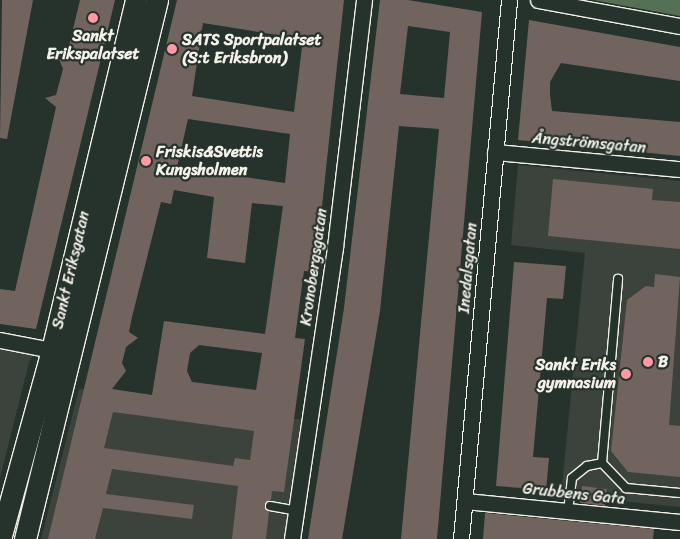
<!DOCTYPE html>
<meta charset="utf-8">
<style>
body{margin:0}
#map{position:relative;width:680px;height:539px;overflow:hidden;background:#26332d;font-family:Sriracha,sans-serif}
div>[style]{position:absolute}
[style*='--x']{left:calc(var(--x)*1px);top:calc(var(--y)*1px);width:calc(var(--w)*1px);rotate:calc(var(--a)*1deg)}
.built>*{inset:0;background:#3c423c}
.green>*{inset:0;background:#567055}
.building>*{inset:0;background:#71645e;transform-origin:0 0}
.roads{filter:drop-shadow(1px 0 #f4f1e8) drop-shadow(-1px 0 #f4f1e8) drop-shadow(0 1px #f4f1e8) drop-shadow(0 -1px #f4f1e8)}
.service>*{height:8px;margin:-4px;padding:0 4px;transform-origin:4px;border-radius:4px;background:#26332d}
.minor>*{height:15px;margin:-7.5px;padding:0 7.5px;transform-origin:7.5px;border-radius:7.5px;background:#26332d}
.secondary>*{height:21px;margin:-10.5px;padding:0 10.5px;transform-origin:10.5px;border-radius:10.5px;background:#26332d}
.dots>*{width:14px;height:14px;translate:-50% -50%;box-sizing:border-box;border:2px solid #26332d;border-radius:50%}
span{translate:-50% -50%;white-space:nowrap;text-align:center;line-height:1.15;-webkit-text-stroke:4.5px #26332d;paint-order:stroke}
.poi-label{font-size:16px;color:#f4f1e8;font-weight:700}
.left{translate:0 -50%;text-align:left}
.right{translate:-100% -50%;text-align:right}
.street-label{font-size:16px;color:#f4f1e8}
</style>
<div id="map">
<div class="built">
<i style="clip-path:polygon(518px 165px,680px 181px,680px 507px,561px 495px,585px 253px,511px 245px)"></i>
<i style="clip-path:polygon(0 343px,38px 349px,29px 362px,0 478px)"></i>
<i style="clip-path:polygon(79px 389px,310px 421px,294px 539px,41px 539px)"></i>
</div>
<div class="green">
<i style="clip-path:polygon(593px 0,680px 0,680px 16px)"></i>
</div>
<div class="building">
<i style="clip-path:polygon(2px 0,33px 0,7px 139px,0 138px)"></i>
<i style="clip-path:polygon(80px 0,115px 0,36px 329px,0 324px,0 289px,15px 291px,56px 107px,45px 98px,56px 95px,63px 69px,57px 54px,67px 54px)"></i>
<i style="clip-path:polygon(evenodd,177px 0,344px 0,315px 272px,304px 271px,295px 338px,305px 339px,284px 492px,272px 491px,271px 500px,265px 505px,269px 512px,266px 539px,232px 539px,238px 486px,112px 469px,106px 494px,194px 505px,192px 519px,103px 508px,95px 539px,48px 539px,177px 0,203px 23px,303px 39px,294px 112px,192px 96px,203px 23px,177px 0,188px 119px,290px 134px,285px 183px,177px 167px,188px 119px,177px 0,174px 190px,214px 197px,207px 258px,245px 263px,252px 203px,283px 206px,265px 334px,164px 321px,152px 395px,112px 389px,126px 371px,122px 363px,126px 347px,138px 338px,129px 332px,132px 317px,161px 202px,171px 204px,174px 190px,177px 0,199px 345px,262px 353px,256px 390px,192px 382px,187px 371px,190px 353px,199px 345px,177px 0,113px 412px,254px 431px,250px 460px,235px 458px,233px 466px,104px 448px,113px 412px)"></i>
<i style="clip-path:polygon(evenodd,380px 0,408px 0,482px 12px,437px 539px,401px 539px,439px 129px,399px 126px,380px 311px,342px 539px,308px 539px,344px 308px,380px 0,408px 26px,450px 32px,444px 98px,400px 94px,408px 26px)"></i>
<i style="clip-path:polygon(529px 20px,680px 47px,680px 81px,561px 63px,550px 82px,550px 95px,552px 111px,680px 122px,680px 156px,518px 140px)"></i>
<i style="clip-path:polygon(553px 179px,653px 189px,652px 200px,680px 202px,680px 249px,548px 236px)"></i>
<i style="clip-path:polygon(514px 262px,566px 266px,563px 299px,547px 298px,533px 457px,549px 458px,546px 490px,496px 486px)"></i>
<i style="clip-path:polygon(655px 274px,680px 277px,669px 425px,680px 426px,680px 477px,628px 472px,611px 451px,627px 300px,646px 286px,654px 287px)"></i>
<i style="left:582px;top:486px;width:25px;height:17px;rotate:7deg"></i>
<i style="clip-path:polygon(485px 513px,654px 529px,653px 539px,483px 539px)"></i>
</div>
<div class="roads">
<div class="service">
<i style="--x:602;--y:463;--w:185;--a:-85"></i>
<i style="--x:602;--y:463;--w:35;--a:46"></i>
<i style="--x:626;--y:488;--w:54;--a:5.3"></i>
<i style="--x:270;--y:506;--w:27;--a:10"></i>
<i style="--x:568;--y:511;--w:33;--a:-83"></i>
<i style="--x:572;--y:478;--w:19;--a:-39"></i>
<i style="--x:587;--y:466;--w:15;--a:-11"></i>
</div>
<div class="minor">
<i style="--x:538;--y:0;--w:144;--a:10.4"></i>
<i style="--x:495;--y:152;--w:186;--a:5.3"></i>
<i style="--x:0;--y:340;--w:53;--a:10.9"></i>
<i style="--x:465;--y:501;--w:216;--a:5.6"></i>
<i style="--x:292;--y:539;--w:295;--a:-81.6"></i>
<i style="--x:335;--y:247;--w:249;--a:-83.3"></i>
<i style="--x:461;--y:539;--w:541;--a:-84.91"></i>
</div>
<div class="secondary">
<i style="--x:0;--y:539;--w:196;--a:-74.6"></i>
<i style="--x:52;--y:350;--w:360;--a:-76.5"></i>
<i style="--x:25;--y:539;--w:555;--a:-76.24"></i>
</div>
</div>
<div class="dots">
<i style="left:93px;top:18px;background:#ff9aa2"></i>
<i style="left:172px;top:49px;background:#ff9aa2"></i>
<i style="left:146px;top:161px;background:#ff9aa2"></i>
<i style="left:648px;top:362px;background:#ff9aa2"></i>
<i style="left:626px;top:374px;background:#ff9aa2"></i>
</div>
<div class="poi-label">
<span style="left:93px;top:45px">Sankt<br>Erikspalatset</span>
<span class="left" style="left:182px;top:49px">SATS Sportpalatset<br>(S:t Eriksbron)</span>
<span class="left" style="left:156px;top:161px">Friskis&amp;Svettis<br>Kungsholmen</span>
<span class="left" style="left:658px;top:362px">B</span>
<span class="right" style="left:616px;top:374px">Sankt Eriks<br>gymnasium</span>
</div>
<div class="street-label">
<span style="left:589px;top:143px;rotate:5deg">Ångströmsgatan</span>
<span style="left:314px;top:267px;rotate:-82deg">Kronobergsgatan</span>
<span style="left:468px;top:268px;rotate:-85deg">Inedalsgatan</span>
<span style="left:71px;top:270px;rotate:-77deg">Sankt Eriksgatan</span>
<span style="left:574px;top:494px;rotate:6deg">Grubbens Gata</span>
</div>
</div>
